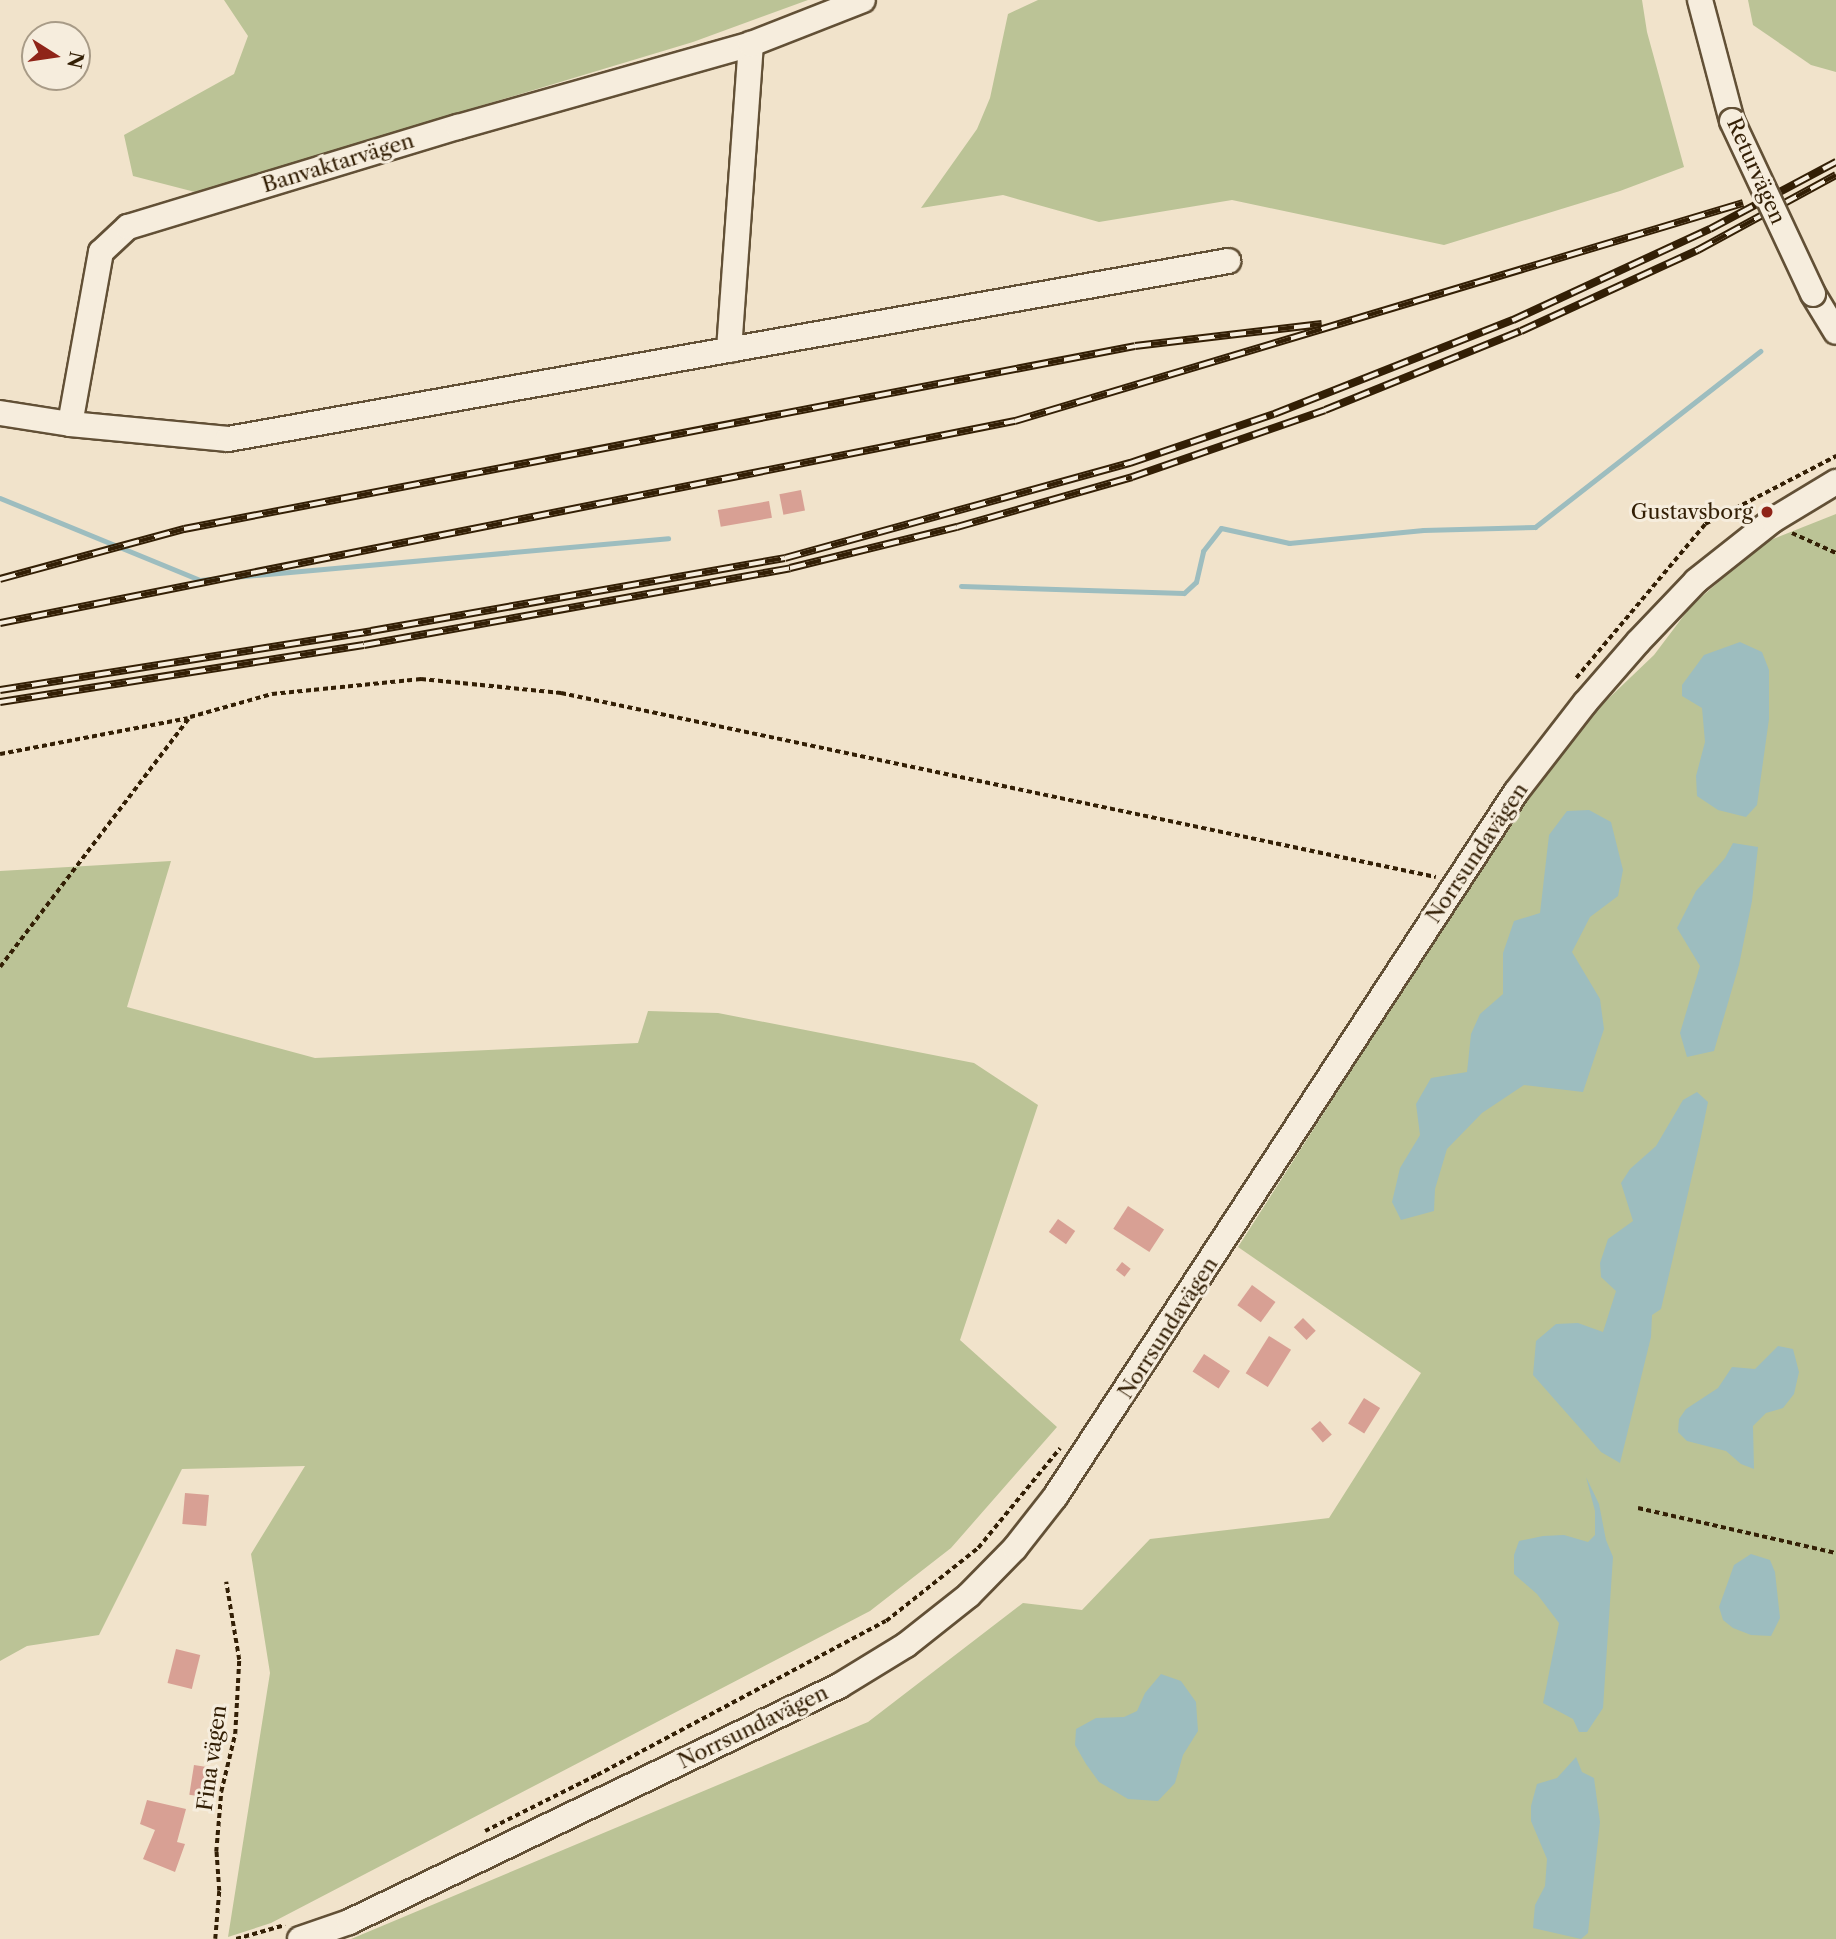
<!DOCTYPE html>
<meta charset="utf-8">
<style>
body{margin:0}
#map{position:relative;width:1836px;height:1939px;overflow:hidden;background:#f1e3cb;font-family:"Libre Caslon Text",serif}
div>[style]{position:absolute}
[style*='--x']{left:calc(var(--x)*1px);top:calc(var(--y)*1px);width:calc(var(--w)*1px);rotate:calc(var(--a)*1deg)}
.green>*{inset:0;background:#bbc396}
.water>*{inset:0;background:#9dbdbf}
.stream>*{height:5px;margin:-2.5px;padding:0 2.5px;transform-origin:2.5px;border-radius:2.5px;background:#9dbdbf}
.building>*{inset:0;background:#d8a094;transform-origin:0 0}
.path>*{height:3.5px;margin-top:-1.75px;transform-origin:0;background:repeating-linear-gradient(90deg,#331f05 0 5px,transparent 0 8.5px)}
.roads{filter:drop-shadow(2px 0 #625036) drop-shadow(-2px 0 #625036) drop-shadow(0 2px #625036) drop-shadow(0 -2px #625036)}
.minor>*{height:24px;margin:-12px;padding:0 12px;transform-origin:12px;border-radius:12px;background:#f6eddd}
.rail>*{height:8px;margin-top:-4px;transform-origin:0;background:repeating-linear-gradient(90deg,#f6eddd 0 16px,#331f05 0 32px);box-sizing:border-box;border-block:2px solid #331f05}
.bridges{filter:drop-shadow(2px 0 #625036) drop-shadow(-2px 0 #625036) drop-shadow(0 2px #625036) drop-shadow(0 -2px #625036)}
.minor-bridge>*{height:24px;margin:-12px;padding:0 12px;transform-origin:12px;border-radius:12px;background:#f6eddd}
.dots>*{width:19px;height:19px;translate:-50% -50%;box-sizing:border-box;border:4px solid #f6eddd;border-radius:50%}
span{translate:-50% -50%;white-space:nowrap;text-align:center;line-height:1.15;-webkit-text-stroke:6px #f6eddd;paint-order:stroke}
.street-label{font-size:21px;color:#331f05}
.poi-label{font-size:21px;color:#331f05}
.right{translate:-100% -50%;text-align:right}
.north{position:absolute;left:21px;top:21px;width:70px;height:70px;box-sizing:border-box;background:#f6eddd;border:2px solid #a89b87;border-radius:50%;rotate:102deg;font-size:19px;font-weight:700;line-height:28px;text-align:center;color:#331f05}
.north::after{content:'';display:block;margin:auto;width:24px;height:32px;background:#8f2418;clip-path:polygon(50% 0,100% 100%,50% 72%,0 100%)}
</style>
<div id="map">
<div class="green">
<i style="clip-path:polygon(224px 0,808px 0,693px 42px,195px 192px,133px 176px,124px 135px,234px 74px,248px 36px)"></i>
<i style="clip-path:polygon(1038px 0,1642px 0,1647px 32px,1684px 167px,1620px 191px,1444px 245px,1232px 200px,1099px 222px,1003px 195px,921px 208px,977px 129px,990px 98px,1008px 14px)"></i>
<i style="clip-path:polygon(1748px 0,1836px 0,1836px 72px,1811px 65px,1753px 25px)"></i>
<i style="clip-path:polygon(1836px 514px,1836px 1939px,351px 1939px,868px 1722px,1023px 1603px,1082px 1610px,1150px 1539px,1329px 1518px,1421px 1373px,1238px 1247px,1510px 822px,1588px 718px,1654px 655px,1691px 606px,1763px 543px)"></i>
<i style="clip-path:polygon(171px 861px,127px 1007px,315px 1058px,638px 1043px,648px 1011px,718px 1013px,974px 1063px,1038px 1105px,960px 1340px,1057px 1427px,951px 1548px,870px 1611px,271px 1923px,228px 1937px,270px 1673px,251px 1554px,305px 1466px,182px 1469px,99px 1635px,27px 1646px,0 1661px,0 871px)"></i>
</div>
<div class="water">
<i style="clip-path:polygon(1740px 642px,1762px 652px,1769px 670px,1769px 719px,1757px 805px,1746px 817px,1718px 810px,1697px 796px,1696px 776px,1705px 742px,1702px 708px,1682px 696px,1682px 685px,1704px 655px)"></i>
<i style="clip-path:polygon(1589px 810px,1611px 822px,1623px 870px,1618px 896px,1590px 917px,1572px 952px,1600px 999px,1604px 1029px,1583px 1092px,1524px 1085px,1482px 1113px,1447px 1149px,1435px 1189px,1434px 1211px,1401px 1220px,1392px 1202px,1400px 1168px,1420px 1135px,1416px 1104px,1431px 1078px,1467px 1072px,1471px 1034px,1480px 1014px,1503px 994px,1503px 953px,1514px 921px,1540px 913px,1549px 835px,1567px 811px)"></i>
<i style="clip-path:polygon(1733px 843px,1758px 847px,1752px 901px,1739px 965px,1714px 1051px,1687px 1057px,1680px 1033px,1700px 966px,1677px 928px,1696px 891px,1725px 858px)"></i>
<i style="clip-path:polygon(1697px 1092px,1708px 1102px,1699px 1146px,1661px 1309px,1652px 1315px,1651px 1337px,1620px 1463px,1601px 1452px,1533px 1375px,1536px 1341px,1556px 1324px,1578px 1323px,1603px 1332px,1616px 1291px,1601px 1277px,1600px 1263px,1608px 1239px,1633px 1221px,1621px 1183px,1630px 1169px,1656px 1146px,1683px 1100px)"></i>
<i style="clip-path:polygon(1778px 1346px,1793px 1349px,1799px 1372px,1794px 1394px,1783px 1408px,1766px 1413px,1753px 1426px,1754px 1469px,1741px 1464px,1726px 1451px,1687px 1441px,1678px 1432px,1679px 1419px,1686px 1409px,1718px 1388px,1732px 1367px,1755px 1369px)"></i>
<i style="clip-path:polygon(1586px 1477px,1599px 1504px,1606px 1540px,1613px 1557px,1603px 1708px,1587px 1732px,1579px 1732px,1573px 1719px,1543px 1703px,1559px 1623px,1537px 1594px,1514px 1574px,1514px 1555px,1519px 1541px,1543px 1536px,1564px 1535px,1588px 1542px,1595px 1535px,1595px 1511px)"></i>
<i style="clip-path:polygon(1751px 1554px,1770px 1560px,1775px 1572px,1780px 1618px,1771px 1636px,1751px 1635px,1733px 1628px,1723px 1620px,1719px 1607px,1734px 1565px)"></i>
<i style="clip-path:polygon(1161px 1674px,1181px 1681px,1196px 1702px,1198px 1731px,1183px 1755px,1175px 1783px,1158px 1801px,1128px 1799px,1099px 1782px,1086px 1764px,1075px 1745px,1076px 1729px,1096px 1718px,1124px 1717px,1137px 1711px,1145px 1693px)"></i>
<i style="clip-path:polygon(1576px 1757px,1582px 1772px,1594px 1778px,1600px 1822px,1588px 1933px,1581px 1939px,1533px 1928px,1535px 1905px,1545px 1886px,1547px 1859px,1531px 1821px,1531px 1806px,1537px 1784px,1557px 1778px)"></i>
</div>
<div class="stream">
<i style="--x:0;--y:498;--w:216;--a:22.3"></i>
<i style="--x:200;--y:580;--w:470;--a:-5.1"></i>
<i style="--x:961;--y:586;--w:223;--a:1.8"></i>
<i style="--x:1184;--y:593;--w:16;--a:-43"></i>
<i style="--x:1196;--y:582;--w:32;--a:-77"></i>
<i style="--x:1203;--y:551;--w:29;--a:-52"></i>
<i style="--x:1221;--y:528;--w:70;--a:12.4"></i>
<i style="--x:1289;--y:543;--w:135;--a:-5.5"></i>
<i style="--x:1423;--y:530;--w:112;--a:-1.5"></i>
<i style="--x:1535;--y:527;--w:286;--a:-38"></i>
</div>
<div class="building">
<i style="left:801px;top:490px;width:21px;height:22px;rotate:79deg"></i>
<i style="left:769px;top:501px;width:17px;height:52px;rotate:80deg"></i>
<i style="left:1128px;top:1206px;width:43px;height:27px;rotate:33deg"></i>
<i style="left:1058px;top:1219px;width:21px;height:16px;rotate:35deg"></i>
<i style="left:1122px;top:1262px;width:11px;height:10px;rotate:38deg"></i>
<i style="left:1252px;top:1285px;width:29px;height:25px;rotate:36deg"></i>
<i style="left:1303px;top:1318px;width:18px;height:13px;rotate:45deg"></i>
<i style="left:1269px;top:1336px;width:26px;height:44px;rotate:32deg"></i>
<i style="left:1204px;top:1354px;width:31px;height:21px;rotate:33deg"></i>
<i style="left:1364px;top:1398px;width:19px;height:30px;rotate:32deg"></i>
<i style="left:1320px;top:1421px;width:18px;height:12px;rotate:49deg"></i>
<i style="left:185px;top:1493px;width:24px;height:31px;rotate:5deg"></i>
<i style="left:176px;top:1649px;width:25px;height:35px;rotate:14deg"></i>
<i style="left:194px;top:1765px;width:13px;height:30px;rotate:9deg"></i>
<i style="clip-path:polygon(147px 1800px,186px 1809px,177px 1842px,185px 1844px,175px 1872px,143px 1859px,155px 1830px,140px 1824px)"></i>
</div>
<div class="path">
<i style="--x:1792;--y:533;--w:48;--a:24.4"></i>
<i style="--x:1576;--y:678;--w:201;--a:-50"></i>
<i style="--x:1705;--y:524;--w:148;--a:-27.4"></i>
<i style="--x:0;--y:754;--w:191;--a:-10.8"></i>
<i style="--x:0;--y:967;--w:314;--a:-52.8"></i>
<i style="--x:190;--y:717;--w:85;--a:-15.7"></i>
<i style="--x:272;--y:694;--w:150;--a:-5.7"></i>
<i style="--x:421;--y:679;--w:141;--a:5.7"></i>
<i style="--x:561;--y:693;--w:894;--a:11.88"></i>
<i style="--x:1638;--y:1508;--w:203;--a:12.8"></i>
<i style="--x:485;--y:1831;--w:125;--a:-26.6"></i>
<i style="--x:597;--y:1775;--w:327;--a:-28.1"></i>
<i style="--x:886;--y:1621;--w:117;--a:-38.4"></i>
<i style="--x:978;--y:1548;--w:129;--a:-50.6"></i>
<i style="--x:215;--y:1939;--w:48;--a:-85.2"></i>
<i style="--x:219;--y:1891;--w:39;--a:-94"></i>
<i style="--x:216;--y:1852;--w:60;--a:-85.2"></i>
<i style="--x:221;--y:1792;--w:60;--a:-76.4"></i>
<i style="--x:235;--y:1734;--w:74;--a:-86.9"></i>
<i style="--x:239;--y:1660;--w:79;--a:-99.5"></i>
<i style="--x:236;--y:1939;--w:51;--a:-15.9"></i>
</div>
<div class="roads">
<div class="minor">
<i style="--x:1700;--y:0;--w:125;--a:75.2"></i>
<i style="--x:1813;--y:294;--w:44;--a:58.8"></i>
<i style="--x:729;--y:350;--w:307;--a:-85.9"></i>
<i style="--x:0;--y:413;--w:71;--a:8.9"></i>
<i style="--x:70;--y:424;--w:159;--a:5.4"></i>
<i style="--x:228;--y:439;--w:1016;--a:-10.09"></i>
<i style="--x:70;--y:424;--w:175;--a:-79.8"></i>
<i style="--x:101;--y:252;--w:37;--a:-43"></i>
<i style="--x:128;--y:227;--w:345;--a:-16.9"></i>
<i style="--x:458;--y:127;--w:305;--a:-15.8"></i>
<i style="--x:751;--y:44;--w:120;--a:-21.4"></i>
<i style="--x:300;--y:1939;--w:52;--a:-19.1"></i>
<i style="--x:349;--y:1922;--w:544;--a:-25.72"></i>
<i style="--x:839;--y:1686;--w:79;--a:-31.5"></i>
<i style="--x:906;--y:1645;--w:80;--a:-38.4"></i>
<i style="--x:969;--y:1595;--w:66;--a:-45.6"></i>
<i style="--x:1015;--y:1548;--w:65;--a:-51.9"></i>
<i style="--x:1055;--y:1497;--w:842;--a:-56.82"></i>
<i style="--x:1516;--y:792;--w:113;--a:-52.2"></i>
<i style="--x:1585;--y:703;--w:81;--a:-49"></i>
<i style="--x:1638;--y:642;--w:84;--a:-46.4"></i>
<i style="--x:1696;--y:581;--w:98;--a:-38.4"></i>
<i style="--x:1773;--y:520;--w:74;--a:-31.1"></i>
</div>
</div>
<div class="rail">
<i style="--x:0;--y:579;--w:191;--a:-15.2"></i>
<i style="--x:184;--y:529;--w:968;--a:-10.89"></i>
<i style="--x:1135;--y:346;--w:188;--a:-6.7"></i>
<i style="--x:0;--y:623;--w:1035;--a:-11.26"></i>
<i style="--x:1015;--y:421;--w:760;--a:-16.67"></i>
<i style="--x:0;--y:690;--w:376;--a:-9"></i>
<i style="--x:371;--y:631;--w:420;--a:-10"></i>
<i style="--x:785;--y:558;--w:358;--a:-15.4"></i>
<i style="--x:1130;--y:463;--w:152;--a:-18.8"></i>
<i style="--x:1274;--y:414;--w:257;--a:-21.5"></i>
<i style="--x:1513;--y:320;--w:217;--a:-24.8"></i>
<i style="--x:1710;--y:229;--w:143;--a:-28"></i>
<i style="--x:0;--y:702;--w:368;--a:-8.9"></i>
<i style="--x:364;--y:645;--w:433;--a:-10.2"></i>
<i style="--x:790;--y:568;--w:172;--a:-13.8"></i>
<i style="--x:957;--y:527;--w:182;--a:-15.9"></i>
<i style="--x:1132;--y:477;--w:204;--a:-19.1"></i>
<i style="--x:1325;--y:410;--w:211;--a:-22"></i>
<i style="--x:1521;--y:331;--w:195;--a:-24.6"></i>
<i style="--x:1698;--y:250;--w:157;--a:-28.5"></i>
</div>
<div class="bridges">
<div class="minor-bridge">
<i style="--x:1732;--y:121;--w:191;--a:64.9"></i>
</div>
</div>
<div class="dots">
<i style="left:1767px;top:512px;background:#8f2418"></i>
</div>
<div class="street-label">
<span style="left:338px;top:163px;rotate:-17deg">Banvaktarvägen</span>
<span style="left:1756px;top:171px;rotate:66deg">Returvägen</span>
<span style="left:1477px;top:853px;rotate:-56deg">Norrsundavägen</span>
<span style="left:1168px;top:1328px;rotate:-57deg">Norrsundavägen</span>
<span style="left:753px;top:1727px;rotate:-26deg">Norrsundavägen</span>
<span style="left:212px;top:1758px;rotate:-82deg">Fina vägen</span>
</div>
<div class="poi-label">
<span class="right" style="left:1753px;top:512px">Gustavsborg</span>
</div>
<div class="north">N</div>
</div>
